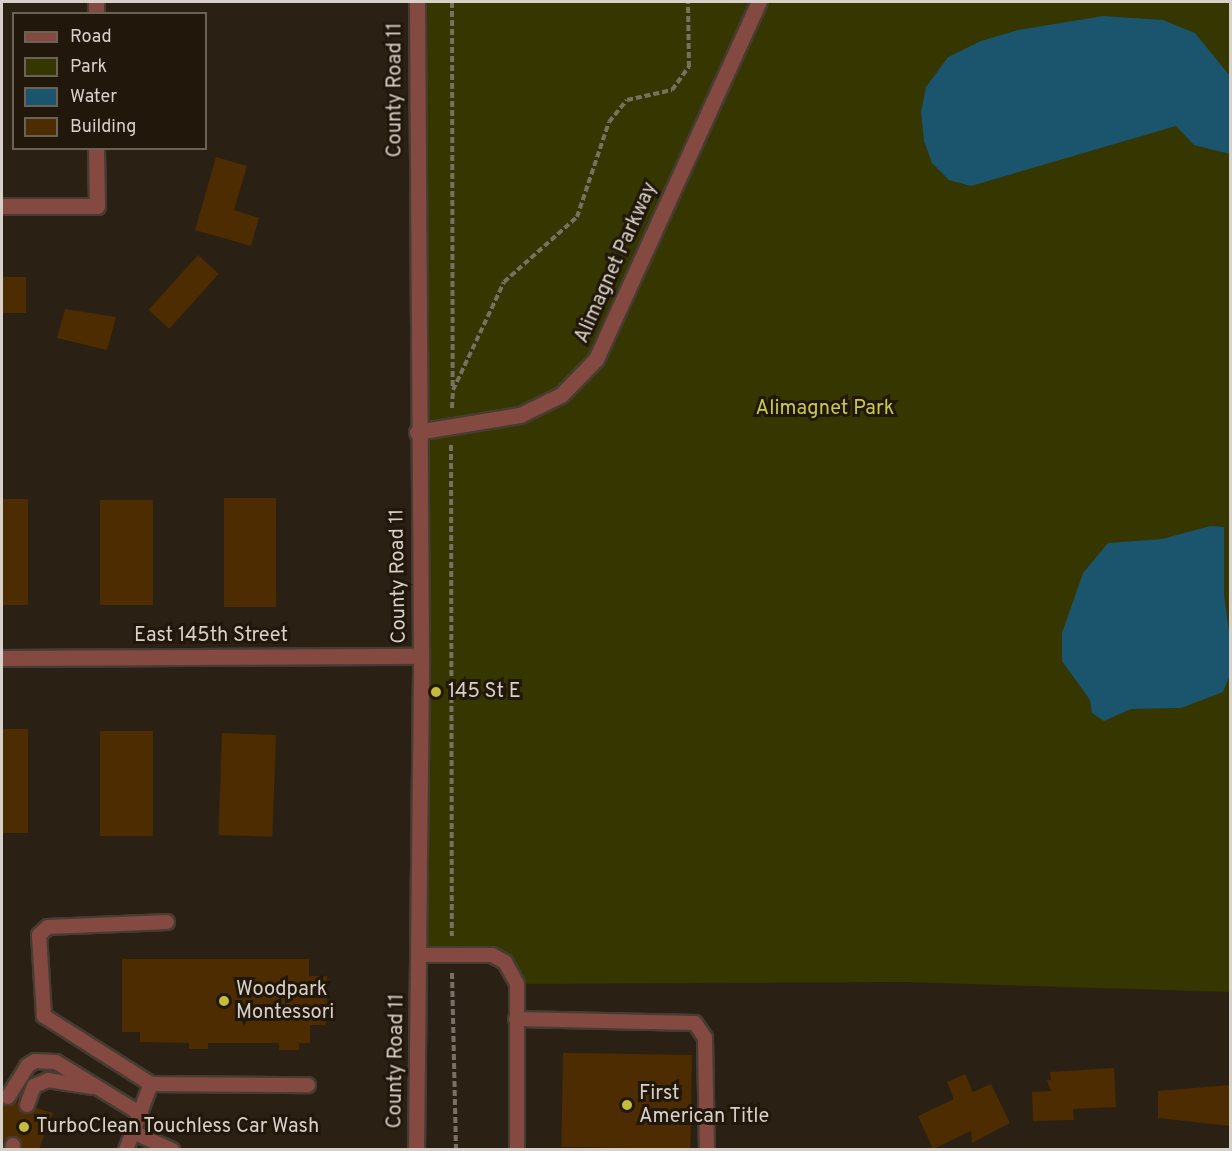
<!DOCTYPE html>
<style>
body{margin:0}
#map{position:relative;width:1232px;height:1151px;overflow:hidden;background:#2b2014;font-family:Overpass,sans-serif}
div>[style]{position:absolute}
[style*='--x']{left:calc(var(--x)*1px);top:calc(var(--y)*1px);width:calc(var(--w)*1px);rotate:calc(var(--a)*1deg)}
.green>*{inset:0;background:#353600}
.water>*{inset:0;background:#1a546d}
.building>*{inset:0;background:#4c2c00;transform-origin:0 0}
.path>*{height:4px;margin-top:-2px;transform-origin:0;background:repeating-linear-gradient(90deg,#786f65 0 6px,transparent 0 9px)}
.roads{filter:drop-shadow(2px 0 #473c31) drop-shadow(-2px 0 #473c31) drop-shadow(0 2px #473c31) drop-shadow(0 -2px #473c31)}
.service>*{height:14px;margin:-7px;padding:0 7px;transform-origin:7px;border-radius:7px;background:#844a41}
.minor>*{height:15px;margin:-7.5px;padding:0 7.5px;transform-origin:7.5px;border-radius:7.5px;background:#844a41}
.tertiary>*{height:15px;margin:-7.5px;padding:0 7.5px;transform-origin:7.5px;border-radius:7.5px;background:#844a41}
.dots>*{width:16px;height:16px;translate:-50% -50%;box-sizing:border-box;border:3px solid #21170b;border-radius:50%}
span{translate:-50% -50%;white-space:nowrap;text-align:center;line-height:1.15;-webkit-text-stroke:6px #21170b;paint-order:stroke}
.street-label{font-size:20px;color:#d8d1c9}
.park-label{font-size:20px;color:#c9ca48}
.poi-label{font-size:20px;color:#d8d1c9}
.left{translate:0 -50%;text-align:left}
.frame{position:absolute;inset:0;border:3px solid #d8d1c9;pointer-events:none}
.legend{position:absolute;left:12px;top:12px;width:195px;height:138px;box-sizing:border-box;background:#21170b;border:2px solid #6a6157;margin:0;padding:8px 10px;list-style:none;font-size:18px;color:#d8d1c9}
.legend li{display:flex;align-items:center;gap:12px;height:30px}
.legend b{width:30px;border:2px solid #6a6157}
</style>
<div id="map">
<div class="green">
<i style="clip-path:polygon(417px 2px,1230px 2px,1230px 992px,903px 982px,517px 984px,505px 962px,420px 955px)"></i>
</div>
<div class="water">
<i style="clip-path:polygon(1103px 16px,1163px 20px,1195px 33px,1230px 76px,1230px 154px,1194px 145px,1176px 126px,971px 186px,949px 180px,932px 163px,924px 141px,921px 112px,926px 87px,948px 57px,981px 41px,1018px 30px)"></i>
<i style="clip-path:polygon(1210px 526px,1224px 527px,1224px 595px,1230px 639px,1230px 675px,1223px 692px,1181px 708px,1131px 709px,1104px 721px,1092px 713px,1090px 700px,1062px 661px,1062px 633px,1083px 573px,1108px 543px,1162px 539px)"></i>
</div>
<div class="building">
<i style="clip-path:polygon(216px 157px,247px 166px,234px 210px,259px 218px,251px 246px,195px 230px)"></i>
<i style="left:198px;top:255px;width:28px;height:74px;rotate:42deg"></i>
<i style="left:2px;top:277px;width:24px;height:36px"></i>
<i style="clip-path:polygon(65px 309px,116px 317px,107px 350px,57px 338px)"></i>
<i style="left:224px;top:498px;width:52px;height:109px"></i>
<i style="left:2px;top:499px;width:26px;height:106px"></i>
<i style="left:100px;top:500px;width:53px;height:105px"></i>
<i style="left:28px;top:729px;width:104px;height:26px;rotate:90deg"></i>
<i style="left:100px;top:731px;width:53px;height:105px"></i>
<i style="left:222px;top:733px;width:54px;height:102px;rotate:2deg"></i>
<i style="clip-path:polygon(122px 959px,309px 959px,309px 976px,327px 976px,326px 1025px,310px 1025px,310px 1043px,299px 1043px,299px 1050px,279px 1050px,279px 1043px,208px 1043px,208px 1049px,189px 1049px,189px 1043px,140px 1042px,140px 1032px,122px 1032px)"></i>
<i style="left:692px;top:1055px;width:94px;height:129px;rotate:91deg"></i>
<i style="clip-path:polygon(1114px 1068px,1116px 1107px,1073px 1109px,1074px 1120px,1033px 1121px,1032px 1092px,1051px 1091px,1047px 1080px,1051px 1080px,1050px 1072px)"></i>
<i style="clip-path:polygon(965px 1074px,973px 1092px,991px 1084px,1010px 1123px,972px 1143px,971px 1131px,933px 1149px,918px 1116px,954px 1099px,947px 1082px)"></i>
<i style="clip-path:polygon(1230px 1085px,1230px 1126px,1158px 1118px,1158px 1091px)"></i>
<i style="clip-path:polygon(16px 1100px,24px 1114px,36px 1108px,53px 1113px,39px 1149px,22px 1148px,15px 1136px,2px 1141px,2px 1103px,8px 1106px)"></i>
</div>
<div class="path">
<i style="--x:452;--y:2;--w:386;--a:89.9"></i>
<i style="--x:452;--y:408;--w:18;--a:-87"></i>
<i style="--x:453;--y:390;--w:119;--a:-64.7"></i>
<i style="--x:504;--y:282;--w:98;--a:-41.7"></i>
<i style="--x:577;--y:217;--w:100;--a:-71.4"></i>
<i style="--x:609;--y:122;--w:28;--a:-51"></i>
<i style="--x:627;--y:100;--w:46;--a:-12.5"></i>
<i style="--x:672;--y:90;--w:29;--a:-54"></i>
<i style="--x:689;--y:67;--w:65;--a:-90.9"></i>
<i style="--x:451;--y:445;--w:491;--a:89.9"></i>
<i style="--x:452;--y:973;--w:177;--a:88.7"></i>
</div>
<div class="roads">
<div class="service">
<i style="--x:420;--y:955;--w:72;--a:0"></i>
<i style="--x:492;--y:955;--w:15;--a:28"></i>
<i style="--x:505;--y:962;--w:25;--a:61"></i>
<i style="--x:517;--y:984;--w:166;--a:90"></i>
<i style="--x:516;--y:1019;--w:179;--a:1.3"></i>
<i style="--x:695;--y:1023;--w:18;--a:56"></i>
<i style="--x:705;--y:1038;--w:112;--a:89"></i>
<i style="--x:151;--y:1084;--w:157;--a:0.4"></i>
<i style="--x:8;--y:1097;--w:36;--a:-58"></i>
<i style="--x:27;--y:1066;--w:9;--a:-32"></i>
<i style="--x:35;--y:1061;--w:21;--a:3"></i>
<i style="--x:56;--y:1062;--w:100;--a:31.5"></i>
<i style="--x:27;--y:1105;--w:20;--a:-70"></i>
<i style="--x:34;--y:1086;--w:15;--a:-23"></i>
<i style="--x:48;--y:1080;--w:45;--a:9"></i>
<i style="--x:135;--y:1133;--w:41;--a:24.7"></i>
<i style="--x:12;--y:1150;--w:5;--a:-79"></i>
<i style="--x:126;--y:1150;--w:71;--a:-69.3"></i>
<i style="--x:151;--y:1084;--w:127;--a:-147.6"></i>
<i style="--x:44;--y:1016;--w:81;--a:-93.5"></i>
<i style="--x:39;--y:935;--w:12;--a:-42"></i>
<i style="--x:48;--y:927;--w:119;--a:-2.4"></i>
</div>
<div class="minor">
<i style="--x:96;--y:2;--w:12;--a:90"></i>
<i style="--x:2;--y:206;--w:95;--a:0"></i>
<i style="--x:97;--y:206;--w:58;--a:-91"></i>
<i style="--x:417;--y:432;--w:104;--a:-9.4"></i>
<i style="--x:520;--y:415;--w:46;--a:-26"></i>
<i style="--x:561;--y:395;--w:50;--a:-45.8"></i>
<i style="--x:596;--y:359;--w:392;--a:-65.5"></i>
<i style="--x:2;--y:658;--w:419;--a:-0.3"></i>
</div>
<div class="tertiary">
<i style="--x:416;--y:1150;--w:494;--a:-89.4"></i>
<i style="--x:421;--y:656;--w:654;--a:-90.35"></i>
</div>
</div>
<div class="dots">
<i style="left:436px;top:692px;background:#c6bc3c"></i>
<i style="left:224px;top:1001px;background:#c6bc3c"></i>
<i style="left:627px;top:1105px;background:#c6bc3c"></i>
<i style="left:24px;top:1127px;background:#c6bc3c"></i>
</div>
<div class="street-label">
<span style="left:396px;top:90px;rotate:-90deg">County Road 11</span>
<span style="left:617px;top:263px;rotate:-66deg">Alimagnet Parkway</span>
<span style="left:399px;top:576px;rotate:-91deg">County Road 11</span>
<span style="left:211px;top:636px">East 145th Street</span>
<span style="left:397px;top:1061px;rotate:-89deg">County Road 11</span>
</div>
<div class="park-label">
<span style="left:825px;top:409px">Alimagnet Park</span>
</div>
<div class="poi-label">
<span class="left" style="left:448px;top:692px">145 St E</span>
<span class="left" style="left:236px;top:1002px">Woodpark<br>Montessori</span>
<span class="left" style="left:639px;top:1106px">First<br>American Title</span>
<span class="left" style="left:36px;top:1127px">TurboClean Touchless Car Wash</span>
</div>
<div class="frame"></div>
<ul class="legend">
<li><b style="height:8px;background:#844a41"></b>Road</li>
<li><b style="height:16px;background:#353600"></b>Park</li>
<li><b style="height:16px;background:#1a546d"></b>Water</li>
<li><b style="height:16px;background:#4c2c00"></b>Building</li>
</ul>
</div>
